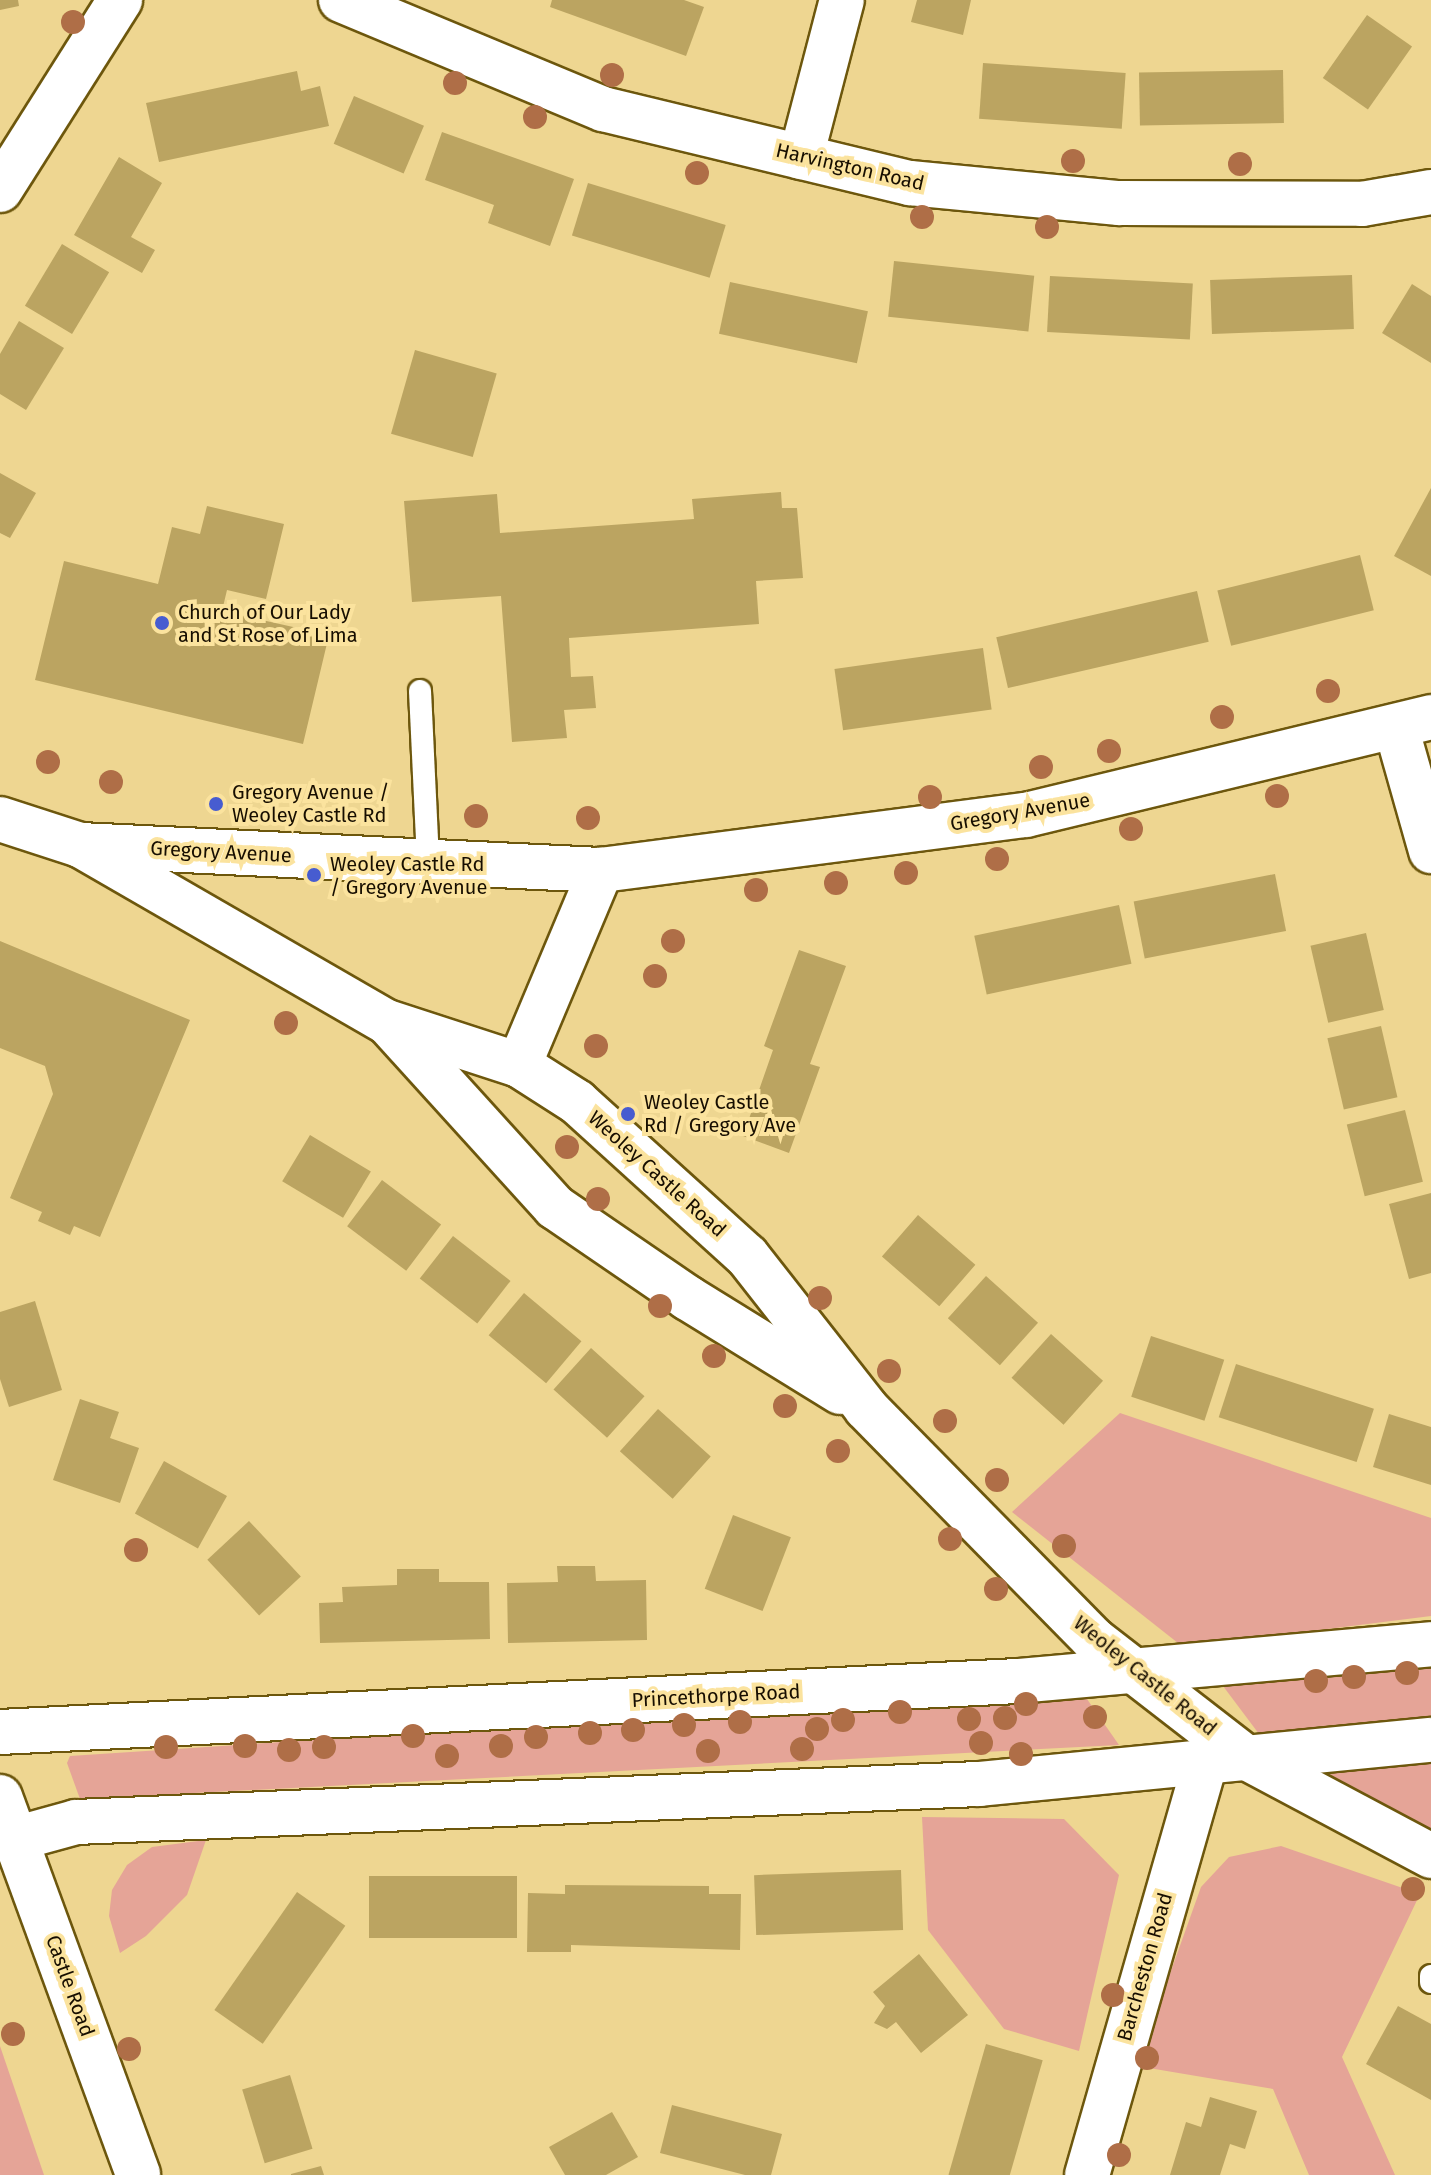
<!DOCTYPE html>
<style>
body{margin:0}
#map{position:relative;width:1431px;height:2175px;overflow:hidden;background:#eed691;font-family:"Fira Sans",sans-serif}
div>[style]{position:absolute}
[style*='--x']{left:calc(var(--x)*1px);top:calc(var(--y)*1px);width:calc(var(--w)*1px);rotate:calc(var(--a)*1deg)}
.green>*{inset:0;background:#e5a497}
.building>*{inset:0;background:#bba461;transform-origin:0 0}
.roads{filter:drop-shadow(2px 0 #6d570d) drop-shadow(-2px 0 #6d570d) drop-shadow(0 2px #6d570d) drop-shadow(0 -2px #6d570d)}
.lane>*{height:22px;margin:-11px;padding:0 11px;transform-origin:11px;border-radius:11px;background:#fff}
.street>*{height:44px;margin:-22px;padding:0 22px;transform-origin:22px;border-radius:22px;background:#fff}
.secondary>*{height:44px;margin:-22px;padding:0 22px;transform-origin:22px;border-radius:22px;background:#fff}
.trees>*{width:24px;height:24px;margin:-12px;border-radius:50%;background:#af6e47}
.dots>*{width:22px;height:22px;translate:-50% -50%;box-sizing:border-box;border:4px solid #fbe39e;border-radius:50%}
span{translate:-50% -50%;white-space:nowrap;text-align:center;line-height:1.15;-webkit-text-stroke:8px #fbe39e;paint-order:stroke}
.street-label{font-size:20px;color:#170e00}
.poi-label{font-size:20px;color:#170e00}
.left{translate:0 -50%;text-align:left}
</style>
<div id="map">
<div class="green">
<i style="clip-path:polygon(1120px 1413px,1431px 1518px,1431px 1616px,1183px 1647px,1012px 1512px)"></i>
<i style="clip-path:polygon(1431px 1665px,1431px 1725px,1265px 1742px,1223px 1686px)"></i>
<i style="clip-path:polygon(1080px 1689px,1119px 1745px,80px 1799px,67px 1763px,70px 1756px)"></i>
<i style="clip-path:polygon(1431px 1757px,1431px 1831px,1300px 1768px)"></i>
<i style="clip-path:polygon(922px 1817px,1064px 1819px,1119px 1875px,1079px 2051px,1004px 2029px,928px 1930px)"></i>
<i style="clip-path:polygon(206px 1840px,187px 1895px,146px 1936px,120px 1953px,109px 1916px,112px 1890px,127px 1865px,152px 1847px)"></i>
<i style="clip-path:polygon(1281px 1846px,1420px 1894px,1342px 2057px,1395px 2175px,1309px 2175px,1273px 2089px,1137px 2066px,1201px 1887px,1229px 1857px)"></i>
<i style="clip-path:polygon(0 2046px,44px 2175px,0 2175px)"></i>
</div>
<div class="building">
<i style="clip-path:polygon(0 0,18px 0,19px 6px,0 10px)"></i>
<i style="clip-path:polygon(552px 0,684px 0,704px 7px,686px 56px,550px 7px)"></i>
<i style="clip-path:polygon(917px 0,971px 0,963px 35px,911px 22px)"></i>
<i style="left:1367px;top:15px;width:55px;height:77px;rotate:35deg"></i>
<i style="left:983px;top:63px;width:143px;height:56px;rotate:4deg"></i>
<i style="left:1283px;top:70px;width:53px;height:144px;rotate:89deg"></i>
<i style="clip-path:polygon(297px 71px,301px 91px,320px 86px,329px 126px,159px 162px,146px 103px)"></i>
<i style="left:354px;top:96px;width:76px;height:52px;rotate:23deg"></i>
<i style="clip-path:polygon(442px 132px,574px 179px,550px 246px,488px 223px,494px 205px,425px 180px)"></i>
<i style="clip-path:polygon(119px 157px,162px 183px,131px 237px,155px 250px,142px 273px,74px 235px)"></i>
<i style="left:588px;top:183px;width:144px;height:55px;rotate:17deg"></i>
<i style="left:62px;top:244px;width:55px;height:72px;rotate:31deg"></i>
<i style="left:894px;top:261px;width:141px;height:56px;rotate:6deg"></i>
<i style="left:1352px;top:275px;width:54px;height:142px;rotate:88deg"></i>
<i style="left:1050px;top:276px;width:143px;height:56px;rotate:3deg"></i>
<i style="left:730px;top:282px;width:141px;height:53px;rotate:12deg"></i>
<i style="clip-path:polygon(1412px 284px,1431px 296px,1431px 363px,1382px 333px)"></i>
<i style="clip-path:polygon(19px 321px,64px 348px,26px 410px,0 394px,0 354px)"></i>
<i style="left:415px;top:350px;width:85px;height:87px;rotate:16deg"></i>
<i style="clip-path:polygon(0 473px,36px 493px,10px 538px,0 533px)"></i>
<i style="clip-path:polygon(1431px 488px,1431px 576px,1394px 556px)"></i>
<i style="clip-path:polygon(781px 492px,782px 508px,797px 508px,803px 578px,756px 581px,759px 624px,569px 638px,571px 677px,593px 676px,596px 708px,564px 710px,567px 738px,512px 742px,501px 596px,412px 602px,404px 501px,497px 494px,500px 533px,694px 519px,692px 499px)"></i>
<i style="clip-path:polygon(207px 506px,284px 524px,266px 599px,227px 590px,222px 611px,329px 635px,303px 744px,35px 680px,64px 561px,158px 584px,172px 527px,200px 534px)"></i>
<i style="left:1360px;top:555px;width:57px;height:147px;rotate:76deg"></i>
<i style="left:1197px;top:591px;width:52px;height:206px;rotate:77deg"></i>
<i style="left:983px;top:648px;width:62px;height:150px;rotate:82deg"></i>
<i style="left:1275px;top:874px;width:58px;height:144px;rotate:79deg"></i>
<i style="left:1119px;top:905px;width:60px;height:148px;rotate:78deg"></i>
<i style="left:1366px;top:933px;width:79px;height:57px;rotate:77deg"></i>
<i style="clip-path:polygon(0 941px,190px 1020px,100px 1237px,74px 1226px,70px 1235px,38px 1221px,42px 1212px,10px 1198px,53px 1094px,45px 1066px,0 1048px)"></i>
<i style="clip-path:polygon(799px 950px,846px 966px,810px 1064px,820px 1067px,789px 1153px,743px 1136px,773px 1050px,764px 1046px)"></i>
<i style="left:1381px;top:1026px;width:73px;height:55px;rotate:77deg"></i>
<i style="left:1405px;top:1110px;width:74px;height:60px;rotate:76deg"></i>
<i style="left:310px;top:1135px;width:71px;height:54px;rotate:31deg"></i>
<i style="left:382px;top:1180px;width:74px;height:58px;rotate:37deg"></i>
<i style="clip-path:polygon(1431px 1193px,1431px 1273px,1409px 1279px,1389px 1204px)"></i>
<i style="left:918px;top:1215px;width:76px;height:55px;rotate:41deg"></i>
<i style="left:453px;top:1236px;width:73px;height:54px;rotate:38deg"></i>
<i style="left:986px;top:1276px;width:70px;height:57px;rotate:42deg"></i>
<i style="left:524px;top:1293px;width:75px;height:55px;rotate:40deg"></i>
<i style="clip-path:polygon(35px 1301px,62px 1390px,9px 1407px,0 1379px,0 1312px)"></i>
<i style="left:1051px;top:1334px;width:70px;height:59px;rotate:42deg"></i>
<i style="left:1151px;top:1336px;width:77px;height:64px;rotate:18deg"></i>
<i style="left:591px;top:1348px;width:72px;height:56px;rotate:42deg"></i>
<i style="left:1236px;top:1364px;width:145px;height:56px;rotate:18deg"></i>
<i style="clip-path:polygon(80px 1399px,119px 1412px,110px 1438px,139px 1448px,120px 1503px,53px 1480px)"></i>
<i style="left:658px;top:1409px;width:71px;height:57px;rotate:42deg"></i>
<i style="clip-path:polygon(1389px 1414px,1431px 1427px,1431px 1485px,1373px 1467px)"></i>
<i style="left:164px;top:1461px;width:72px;height:60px;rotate:29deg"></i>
<i style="left:733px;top:1515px;width:62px;height:79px;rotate:21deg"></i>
<i style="left:249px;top:1521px;width:76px;height:57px;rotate:47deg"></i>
<i style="clip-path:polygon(557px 1566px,595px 1566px,596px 1581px,646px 1580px,647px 1640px,508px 1643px,507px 1583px,558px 1582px)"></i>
<i style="clip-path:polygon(397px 1569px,439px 1569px,439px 1582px,489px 1582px,490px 1639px,320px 1643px,319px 1603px,343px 1602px,342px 1587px,397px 1585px)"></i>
<i style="left:901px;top:1870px;width:60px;height:147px;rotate:88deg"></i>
<i style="left:369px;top:1876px;width:148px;height:62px"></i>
<i style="clip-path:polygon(565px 1885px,709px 1886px,709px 1894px,741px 1894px,740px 1950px,571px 1945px,571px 1952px,527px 1952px,528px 1893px,565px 1894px)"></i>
<i style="left:297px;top:1892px;width:59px;height:144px;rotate:35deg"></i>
<i style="clip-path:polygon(919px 1954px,968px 2015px,921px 2053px,896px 2022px,887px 2029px,874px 2023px,885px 2006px,873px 1992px)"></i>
<i style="clip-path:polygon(1398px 2006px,1431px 2024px,1431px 2100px,1366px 2064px)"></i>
<i style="left:986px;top:2044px;width:59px;height:136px;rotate:16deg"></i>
<i style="left:290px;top:2075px;width:77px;height:50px;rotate:73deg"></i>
<i style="clip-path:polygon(1210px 2097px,1257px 2111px,1245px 2149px,1230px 2144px,1220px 2175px,1170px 2175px,1186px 2122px,1201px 2127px)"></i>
<i style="clip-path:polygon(672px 2105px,782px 2134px,771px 2175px,745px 2175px,660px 2153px)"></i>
<i style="clip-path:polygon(612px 2112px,638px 2157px,606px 2175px,565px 2175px,549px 2147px)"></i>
<i style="clip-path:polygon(321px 2166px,324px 2175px,291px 2175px,291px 2174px)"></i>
</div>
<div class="roads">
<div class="lane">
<i style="--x:420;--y:691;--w:170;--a:87.3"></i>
<i style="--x:1431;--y:1976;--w:6;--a:90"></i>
</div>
<div class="street">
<i style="--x:341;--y:0;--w:284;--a:22.6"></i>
<i style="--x:603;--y:109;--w:316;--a:13.6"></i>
<i style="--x:910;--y:183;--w:210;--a:5.5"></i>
<i style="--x:1119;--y:203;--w:243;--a:0.2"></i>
<i style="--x:1362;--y:204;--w:70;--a:-9.9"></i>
<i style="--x:801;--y:157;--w:162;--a:-75.4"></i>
<i style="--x:0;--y:190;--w:225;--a:-57.7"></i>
<i style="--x:1396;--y:727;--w:129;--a:74.2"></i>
<i style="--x:80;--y:845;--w:522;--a:2.75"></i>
<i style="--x:601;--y:870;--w:429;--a:-7.4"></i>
<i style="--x:1026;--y:815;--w:417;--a:-13.6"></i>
<i style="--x:519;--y:1065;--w:212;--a:-67.2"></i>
<i style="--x:0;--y:1732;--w:1020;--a:-2.87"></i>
<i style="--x:1019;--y:1681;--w:414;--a:-5.1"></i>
<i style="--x:18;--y:1838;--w:60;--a:-15.4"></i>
<i style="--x:76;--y:1822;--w:904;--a:-2.41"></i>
<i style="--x:979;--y:1784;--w:454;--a:-5.6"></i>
<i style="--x:1087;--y:2175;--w:432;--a:-74"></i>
</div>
<div class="secondary">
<i style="--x:0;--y:819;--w:84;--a:18"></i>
<i style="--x:80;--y:845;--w:354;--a:30"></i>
<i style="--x:387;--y:1022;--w:139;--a:18"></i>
<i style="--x:519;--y:1065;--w:69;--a:32.5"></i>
<i style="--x:577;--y:1102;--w:229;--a:42.2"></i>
<i style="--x:747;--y:1256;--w:193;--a:51.9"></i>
<i style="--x:866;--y:1408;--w:324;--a:45.5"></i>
<i style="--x:1093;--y:1639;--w:192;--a:37.8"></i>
<i style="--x:1245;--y:1757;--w:211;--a:28"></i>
<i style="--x:389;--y:1024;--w:247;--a:47.8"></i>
<i style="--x:555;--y:1207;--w:161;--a:34.4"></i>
<i style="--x:688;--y:1298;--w:179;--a:31.7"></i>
<i style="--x:0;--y:1797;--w:402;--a:69.9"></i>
</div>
</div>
<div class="trees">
<i style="left:73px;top:22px"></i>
<i style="left:612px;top:75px"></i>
<i style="left:455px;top:83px"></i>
<i style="left:535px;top:117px"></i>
<i style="left:1073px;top:161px"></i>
<i style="left:1240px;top:164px"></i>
<i style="left:697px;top:173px"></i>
<i style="left:922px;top:217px"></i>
<i style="left:1047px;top:227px"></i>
<i style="left:1328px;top:691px"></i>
<i style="left:1222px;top:717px"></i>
<i style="left:1109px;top:751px"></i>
<i style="left:48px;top:762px"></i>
<i style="left:1041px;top:767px"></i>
<i style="left:111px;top:782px"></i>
<i style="left:1277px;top:796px"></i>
<i style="left:930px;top:797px"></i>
<i style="left:476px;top:816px"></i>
<i style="left:588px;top:818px"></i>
<i style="left:1131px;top:829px"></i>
<i style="left:997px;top:859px"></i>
<i style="left:906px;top:873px"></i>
<i style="left:836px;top:883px"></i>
<i style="left:756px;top:890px"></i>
<i style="left:673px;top:941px"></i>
<i style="left:655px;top:976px"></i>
<i style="left:286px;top:1023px"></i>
<i style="left:596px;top:1046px"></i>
<i style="left:567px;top:1147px"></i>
<i style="left:598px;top:1199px"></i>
<i style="left:820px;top:1298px"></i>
<i style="left:660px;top:1306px"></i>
<i style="left:714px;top:1356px"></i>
<i style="left:889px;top:1371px"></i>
<i style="left:785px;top:1406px"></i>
<i style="left:945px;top:1421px"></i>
<i style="left:838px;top:1451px"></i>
<i style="left:997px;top:1480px"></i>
<i style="left:950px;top:1539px"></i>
<i style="left:1064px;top:1546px"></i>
<i style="left:136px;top:1550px"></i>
<i style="left:996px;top:1589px"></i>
<i style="left:1407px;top:1673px"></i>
<i style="left:1354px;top:1677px"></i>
<i style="left:1316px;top:1681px"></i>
<i style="left:1026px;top:1704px"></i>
<i style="left:900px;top:1712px"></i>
<i style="left:1095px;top:1717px"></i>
<i style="left:1005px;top:1718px"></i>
<i style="left:969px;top:1719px"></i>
<i style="left:843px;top:1720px"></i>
<i style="left:740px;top:1722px"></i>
<i style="left:684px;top:1725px"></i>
<i style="left:817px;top:1729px"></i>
<i style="left:633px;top:1730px"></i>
<i style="left:590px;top:1733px"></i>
<i style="left:413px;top:1736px"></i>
<i style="left:536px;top:1737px"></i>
<i style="left:981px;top:1743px"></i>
<i style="left:245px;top:1746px"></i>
<i style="left:501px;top:1746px"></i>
<i style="left:166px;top:1747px"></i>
<i style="left:324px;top:1747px"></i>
<i style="left:802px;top:1749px"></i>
<i style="left:289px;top:1750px"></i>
<i style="left:708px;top:1751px"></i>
<i style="left:1021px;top:1754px"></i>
<i style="left:447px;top:1756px"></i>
<i style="left:1413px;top:1889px"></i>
<i style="left:1113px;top:1995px"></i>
<i style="left:13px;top:2034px"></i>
<i style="left:129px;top:2049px"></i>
<i style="left:1147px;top:2058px"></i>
<i style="left:1119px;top:2155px"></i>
</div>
<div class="dots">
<i style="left:162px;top:623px;background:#475cd0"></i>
<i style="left:216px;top:804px;background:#475cd0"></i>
<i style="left:314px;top:875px;background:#475cd0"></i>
<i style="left:628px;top:1114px;background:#475cd0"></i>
</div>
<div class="street-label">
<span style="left:850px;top:167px;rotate:13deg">Harvington Road</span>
<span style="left:1020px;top:812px;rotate:-10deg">Gregory Avenue</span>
<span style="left:221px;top:852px;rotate:3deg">Gregory Avenue</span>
<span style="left:657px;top:1174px;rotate:42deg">Weoley Castle Road</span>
<span style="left:1145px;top:1676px;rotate:39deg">Weoley Castle Road</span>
<span style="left:716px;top:1696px;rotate:-3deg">Princethorpe Road</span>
<span style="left:1145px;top:1967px;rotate:-74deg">Barcheston Road</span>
<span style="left:70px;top:1986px;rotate:70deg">Castle Road</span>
</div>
<div class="poi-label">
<span class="left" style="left:178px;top:624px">Church of Our Lady<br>and St Rose of Lima</span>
<span class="left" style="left:232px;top:804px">Gregory Avenue /<br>Weoley Castle Rd</span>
<span class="left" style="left:330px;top:876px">Weoley Castle Rd<br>/ Gregory Avenue</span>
<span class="left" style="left:644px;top:1114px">Weoley Castle<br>Rd / Gregory Ave</span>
</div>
</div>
